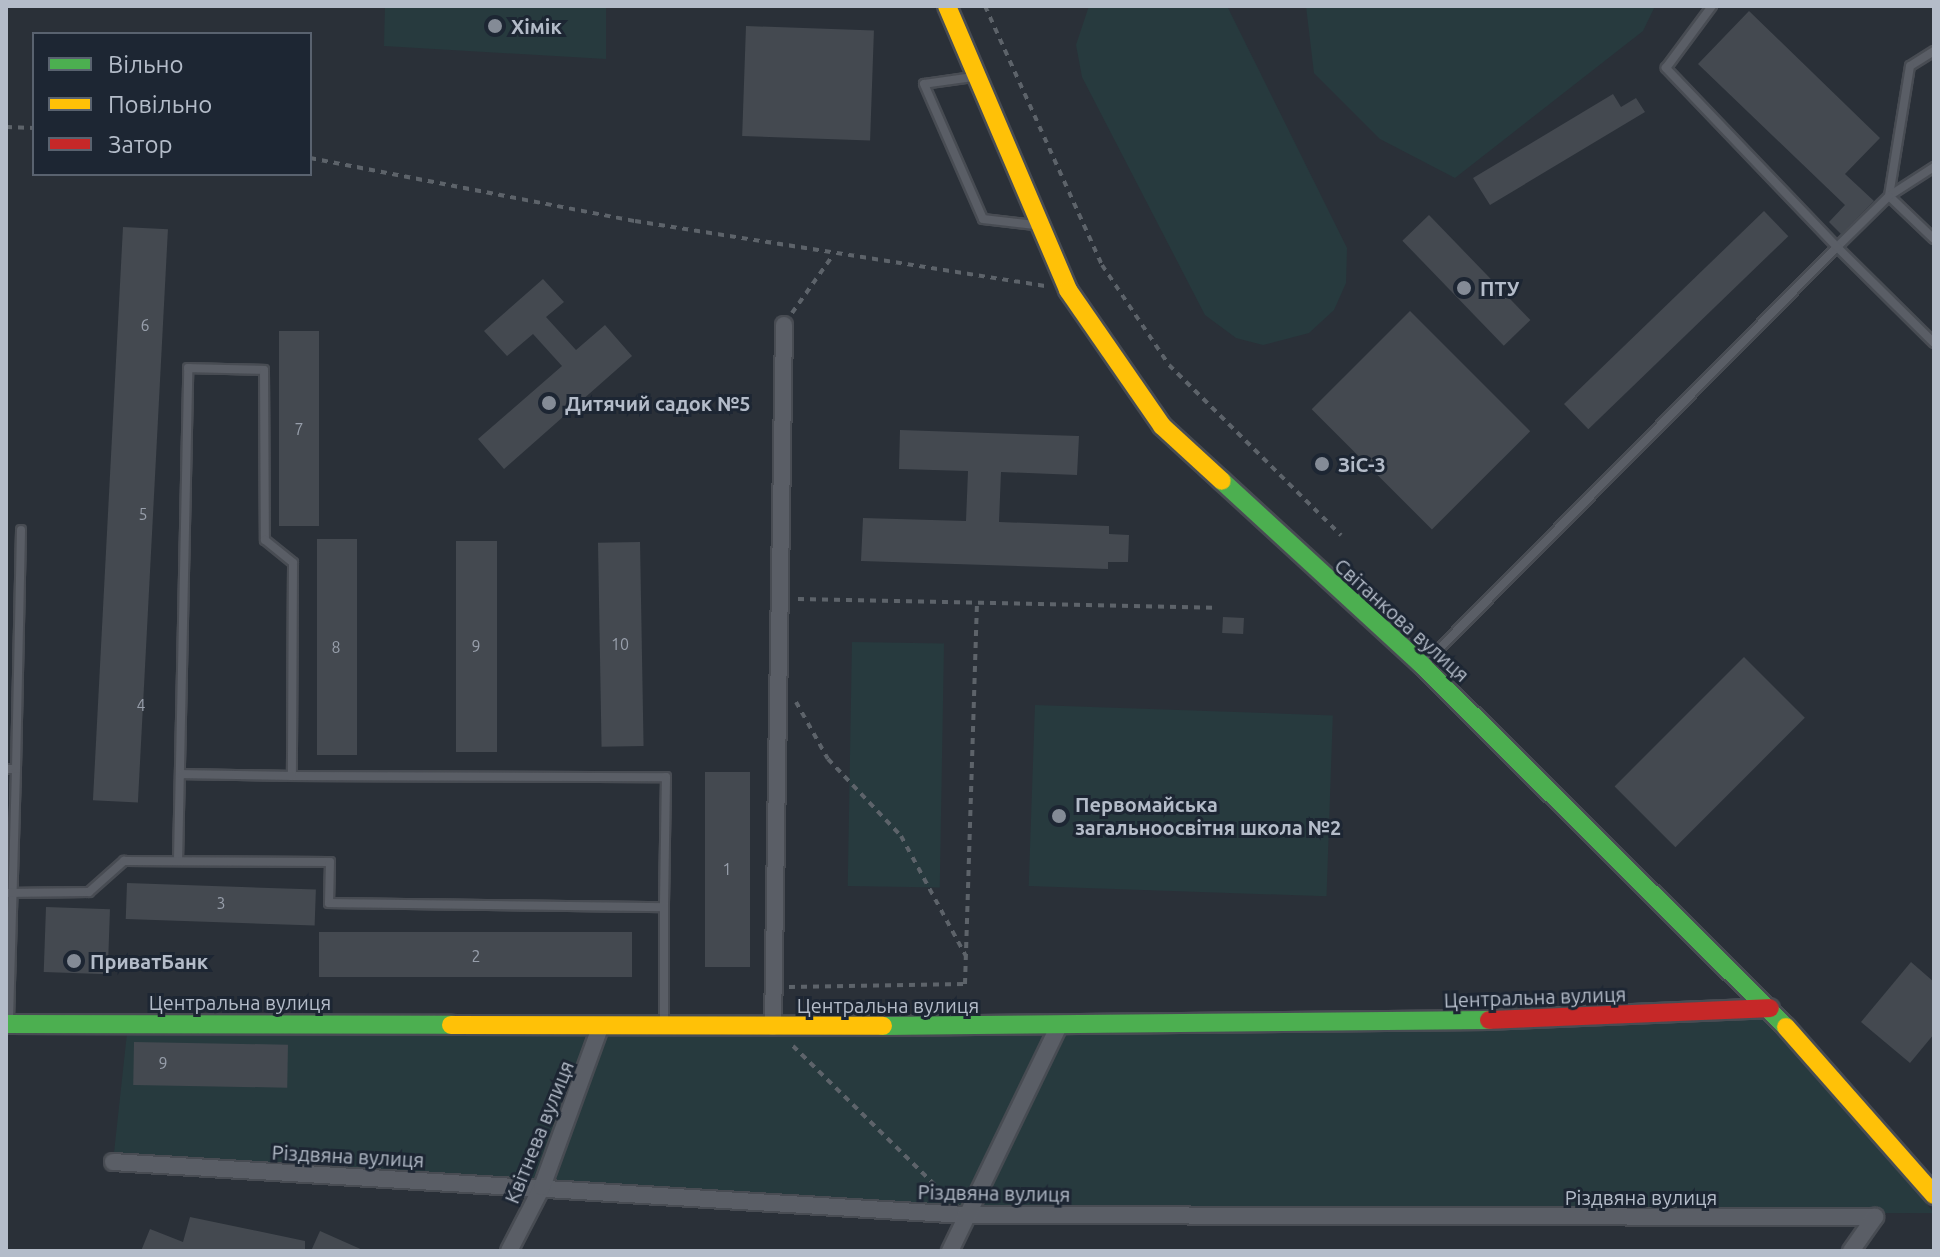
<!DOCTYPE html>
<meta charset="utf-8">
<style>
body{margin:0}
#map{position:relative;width:1940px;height:1257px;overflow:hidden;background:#2a3038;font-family:Ubuntu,sans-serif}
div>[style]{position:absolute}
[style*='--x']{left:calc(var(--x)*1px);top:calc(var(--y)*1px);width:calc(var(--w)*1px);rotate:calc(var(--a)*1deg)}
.green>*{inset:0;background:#273a3e;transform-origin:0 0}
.building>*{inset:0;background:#444950;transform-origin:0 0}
.path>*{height:4px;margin-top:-2px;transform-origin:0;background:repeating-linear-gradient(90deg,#5d636a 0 6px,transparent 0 12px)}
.roads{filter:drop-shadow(2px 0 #484c53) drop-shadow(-2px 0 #484c53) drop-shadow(0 2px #484c53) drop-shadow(0 -2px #484c53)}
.lane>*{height:8px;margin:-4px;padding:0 4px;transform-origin:4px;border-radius:4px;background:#5a5e66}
.street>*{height:16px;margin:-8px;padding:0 8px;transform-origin:8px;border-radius:8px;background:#5a5e66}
.fast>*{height:18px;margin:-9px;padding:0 9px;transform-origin:9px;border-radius:9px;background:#4caf50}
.slow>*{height:18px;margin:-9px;padding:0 9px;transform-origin:9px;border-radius:9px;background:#ffc107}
.jam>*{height:18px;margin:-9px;padding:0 9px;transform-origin:9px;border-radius:9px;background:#c62828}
.dots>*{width:22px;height:22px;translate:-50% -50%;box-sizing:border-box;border:4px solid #1d2633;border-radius:50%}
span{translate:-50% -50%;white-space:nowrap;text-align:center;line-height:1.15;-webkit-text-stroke:6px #1d2633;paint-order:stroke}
.number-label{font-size:16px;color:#989fab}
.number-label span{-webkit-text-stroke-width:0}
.poi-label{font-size:20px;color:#b4bcc9;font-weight:700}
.left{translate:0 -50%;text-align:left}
.street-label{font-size:20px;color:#b4bcc9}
.frame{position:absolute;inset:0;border:8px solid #b4bcc9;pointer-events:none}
.legend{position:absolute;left:32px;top:32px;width:280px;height:144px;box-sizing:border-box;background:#1d2633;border:2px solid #59626f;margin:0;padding:10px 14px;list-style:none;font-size:24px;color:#b4bcc9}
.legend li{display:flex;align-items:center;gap:16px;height:40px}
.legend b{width:40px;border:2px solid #59626f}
</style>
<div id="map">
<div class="green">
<i style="clip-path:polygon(385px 6px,606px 6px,606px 59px,384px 46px)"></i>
<i style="clip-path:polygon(1089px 6px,1227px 6px,1347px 248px,1346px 283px,1334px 310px,1309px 333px,1263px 345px,1236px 338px,1205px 315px,1082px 77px,1076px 45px)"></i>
<i style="clip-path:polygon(1306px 6px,1655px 6px,1643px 31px,1455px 178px,1380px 139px,1314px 73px)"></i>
<i style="left:852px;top:642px;width:92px;height:244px;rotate:1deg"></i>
<i style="left:1035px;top:705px;width:298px;height:181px;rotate:2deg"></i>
<i style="clip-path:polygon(1767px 1010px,1934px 1213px,965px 1215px,113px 1162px,128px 1024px,773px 1027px)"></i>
</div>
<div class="building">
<i style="clip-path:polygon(1749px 11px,1880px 138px,1845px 174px,1874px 201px,1841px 234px,1829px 222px,1845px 205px,1698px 64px)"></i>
<i style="left:746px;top:26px;width:128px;height:110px;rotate:2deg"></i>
<i style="clip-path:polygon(1613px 94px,1621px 107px,1636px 98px,1645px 112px,1490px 205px,1473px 178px)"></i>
<i style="left:1764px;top:211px;width:35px;height:278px;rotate:46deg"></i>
<i style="left:1429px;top:215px;width:146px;height:37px;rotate:46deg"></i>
<i style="left:123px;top:227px;width:45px;height:574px;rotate:3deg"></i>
<i style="clip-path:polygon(543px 279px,564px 302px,546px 317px,576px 350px,605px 325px,632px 356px,504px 469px,478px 439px,562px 366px,533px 334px,507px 356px,484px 331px)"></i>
<i style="left:1410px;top:311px;width:170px;height:139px;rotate:45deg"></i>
<i style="left:279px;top:331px;width:40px;height:195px"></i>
<i style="clip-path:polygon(900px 430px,1079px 436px,1077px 475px,1001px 472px,999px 522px,1109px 526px,1109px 534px,1129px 535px,1128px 562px,1108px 562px,1108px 569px,861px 561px,863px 518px,966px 521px,968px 471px,899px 469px)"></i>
<i style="left:317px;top:539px;width:40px;height:216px"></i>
<i style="left:456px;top:541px;width:41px;height:211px"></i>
<i style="left:640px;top:542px;width:204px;height:42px;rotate:89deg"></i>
<i style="left:1223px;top:617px;width:21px;height:16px;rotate:3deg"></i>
<i style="left:1744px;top:657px;width:86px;height:183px;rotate:45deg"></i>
<i style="left:705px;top:772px;width:45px;height:195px"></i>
<i style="left:127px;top:883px;width:189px;height:36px;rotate:2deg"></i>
<i style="left:46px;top:907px;width:64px;height:65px;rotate:2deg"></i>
<i style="left:632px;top:932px;width:45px;height:313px;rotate:90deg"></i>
<i style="clip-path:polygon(1911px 962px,1934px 982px,1934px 1034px,1910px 1063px,1861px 1022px)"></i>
<i style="left:134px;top:1042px;width:154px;height:43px;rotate:1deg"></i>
<i style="clip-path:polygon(190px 1217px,305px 1241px,305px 1251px,141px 1251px,150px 1229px,183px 1242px)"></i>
<i style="clip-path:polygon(320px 1231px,365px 1251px,311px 1251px)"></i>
</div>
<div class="path">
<i style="--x:985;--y:6;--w:284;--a:65.7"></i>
<i style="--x:1102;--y:265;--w:120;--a:56.2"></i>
<i style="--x:1169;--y:365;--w:242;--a:44.7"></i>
<i style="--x:6;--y:127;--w:28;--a:2"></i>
<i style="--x:310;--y:158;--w:331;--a:11"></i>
<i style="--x:635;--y:221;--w:415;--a:9"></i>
<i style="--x:792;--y:313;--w:71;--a:-54.7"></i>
<i style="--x:798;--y:599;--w:416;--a:1.2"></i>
<i style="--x:796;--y:702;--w:65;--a:60.7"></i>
<i style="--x:828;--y:759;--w:106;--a:46.5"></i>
<i style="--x:901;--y:836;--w:136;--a:61.6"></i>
<i style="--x:789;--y:987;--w:176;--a:-1"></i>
<i style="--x:965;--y:984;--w:381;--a:-88.2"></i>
<i style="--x:793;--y:1046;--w:214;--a:44.4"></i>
</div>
<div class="roads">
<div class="lane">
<i style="--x:1934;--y:51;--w:28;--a:148"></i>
<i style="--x:1910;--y:66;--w:132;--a:99.2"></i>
<i style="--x:1889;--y:196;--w:62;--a:43.7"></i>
<i style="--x:973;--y:77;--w:49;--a:171.9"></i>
<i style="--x:924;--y:84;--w:147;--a:66.4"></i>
<i style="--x:983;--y:219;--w:52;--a:6.6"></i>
<i style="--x:1934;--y:167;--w:54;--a:147.2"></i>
<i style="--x:1889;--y:196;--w:73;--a:135.6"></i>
<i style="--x:1837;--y:247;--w:136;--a:44.7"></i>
<i style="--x:1424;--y:664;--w:587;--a:-45.28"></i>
<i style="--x:1837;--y:247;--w:248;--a:-133.7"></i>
<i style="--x:1666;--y:68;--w:77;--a:-53.4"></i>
<i style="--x:6;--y:769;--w:10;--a:0"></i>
<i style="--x:16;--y:769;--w:254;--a:91.6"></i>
<i style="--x:16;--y:769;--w:239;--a:-88.8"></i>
<i style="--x:292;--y:776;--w:374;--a:0.2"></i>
<i style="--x:666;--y:777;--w:130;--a:90.9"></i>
<i style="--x:178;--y:861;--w:493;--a:-88.8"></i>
<i style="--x:188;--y:368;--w:76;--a:1.5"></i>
<i style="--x:264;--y:370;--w:170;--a:89.7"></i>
<i style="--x:265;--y:540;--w:36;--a:39"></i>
<i style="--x:293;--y:563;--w:213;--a:90.3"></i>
<i style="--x:292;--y:776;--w:111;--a:-179"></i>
<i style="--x:6;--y:893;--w:83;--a:-0.7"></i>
<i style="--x:89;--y:892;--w:47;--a:-41.5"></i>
<i style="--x:124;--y:861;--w:206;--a:0.3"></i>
<i style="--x:330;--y:862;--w:41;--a:91.4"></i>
<i style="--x:329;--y:903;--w:335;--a:0.7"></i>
<i style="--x:664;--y:907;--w:118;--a:90"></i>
</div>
<div class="street">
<i style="--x:773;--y:1027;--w:702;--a:-89.1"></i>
<i style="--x:113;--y:1162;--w:854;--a:3.56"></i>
<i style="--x:965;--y:1215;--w:910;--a:0.13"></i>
<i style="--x:509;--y:1251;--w:72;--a:-62.7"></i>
<i style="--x:542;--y:1187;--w:172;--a:-70"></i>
<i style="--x:950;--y:1251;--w:250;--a:-64.2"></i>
<i style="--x:1851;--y:1251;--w:42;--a:-54.8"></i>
</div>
<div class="fast">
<i style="--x:1222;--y:481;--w:272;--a:42.6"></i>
<i style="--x:1422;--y:665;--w:513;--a:44.84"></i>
<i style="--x:6;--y:1024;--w:445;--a:0.1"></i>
<i style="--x:883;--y:1026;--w:606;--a:-0.57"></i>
</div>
<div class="slow">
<i style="--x:947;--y:6;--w:309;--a:66.9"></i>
<i style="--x:1068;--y:290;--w:165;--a:55.3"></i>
<i style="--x:1162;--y:426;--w:81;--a:42.5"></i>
<i style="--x:451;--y:1025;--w:432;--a:0.1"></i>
<i style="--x:1786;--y:1027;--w:224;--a:48.6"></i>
</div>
<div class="jam">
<i style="--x:1489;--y:1020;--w:281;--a:-2.4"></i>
</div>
</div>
<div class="dots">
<i style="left:495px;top:26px;background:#848b96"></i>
<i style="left:1464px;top:288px;background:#848b96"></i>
<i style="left:549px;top:403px;background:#848b96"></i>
<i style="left:1322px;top:464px;background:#848b96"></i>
<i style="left:1059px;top:816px;background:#848b96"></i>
<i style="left:74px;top:961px;background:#848b96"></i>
</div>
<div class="number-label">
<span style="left:145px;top:325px">6</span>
<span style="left:299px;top:429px">7</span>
<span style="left:143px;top:514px">5</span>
<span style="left:620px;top:644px">10</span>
<span style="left:476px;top:646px">9</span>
<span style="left:336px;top:647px">8</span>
<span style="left:141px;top:705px">4</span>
<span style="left:727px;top:869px">1</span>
<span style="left:221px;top:903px">3</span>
<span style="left:476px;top:956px">2</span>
<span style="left:163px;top:1063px">9</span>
</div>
<div class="poi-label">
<span class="left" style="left:511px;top:26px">Хімік</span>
<span class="left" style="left:1480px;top:288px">ПТУ</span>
<span class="left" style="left:565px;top:403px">Дитячий садок №5</span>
<span class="left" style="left:1338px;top:464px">ЗіС-3</span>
<span class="left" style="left:1075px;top:816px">Первомайська<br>загальноосвітня школа №2</span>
<span class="left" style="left:90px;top:961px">ПриватБанк</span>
</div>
<div class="street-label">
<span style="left:1402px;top:620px;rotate:42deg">Світанкова вулиця</span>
<span style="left:1535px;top:997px;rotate:-2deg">Центральна вулиця</span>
<span style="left:240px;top:1002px">Центральна вулиця</span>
<span style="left:888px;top:1005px">Центральна вулиця</span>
<span style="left:539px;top:1132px;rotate:-68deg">Квітнева вулиця</span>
<span style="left:348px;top:1156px;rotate:3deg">Різдвяна вулиця</span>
<span style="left:994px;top:1193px;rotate:1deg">Різдвяна вулиця</span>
<span style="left:1641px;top:1197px">Різдвяна вулиця</span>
</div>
<div class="frame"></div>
<ul class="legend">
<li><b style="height:10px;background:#4caf50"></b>Вільно</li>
<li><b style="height:10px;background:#ffc107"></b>Повільно</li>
<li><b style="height:10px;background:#c62828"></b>Затор</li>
</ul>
</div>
